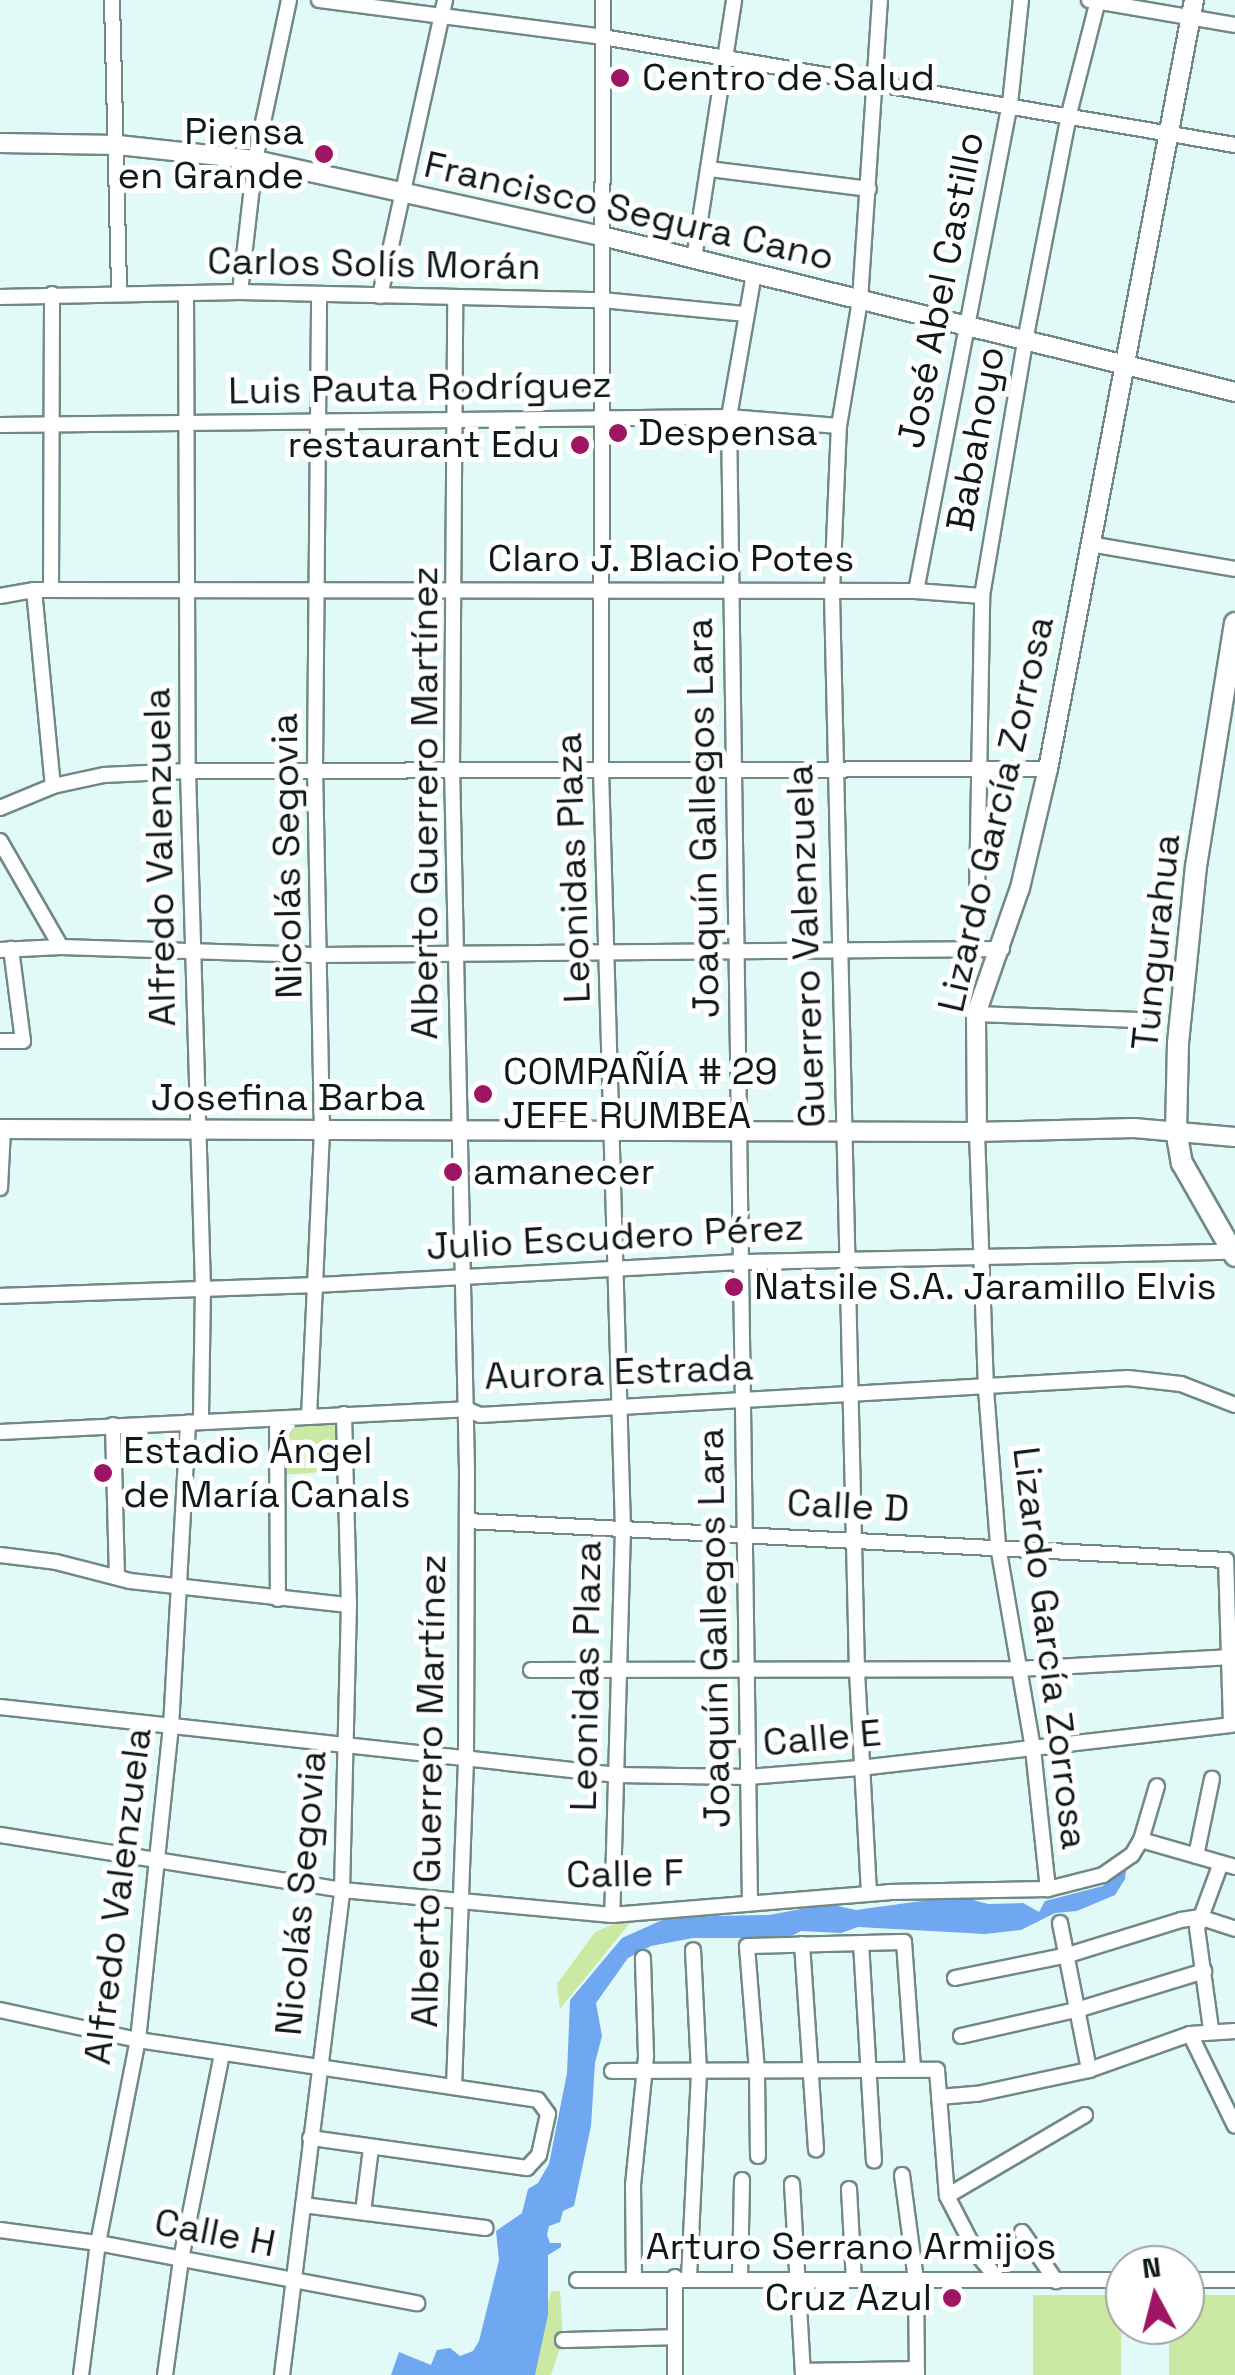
<!DOCTYPE html>
<meta charset="utf-8">
<style>
body{margin:0}
#map{position:relative;width:1235px;height:2375px;overflow:hidden;background:#e1faf8;font-family:"Space Grotesk",sans-serif}
div>[style]{position:absolute}
[style*='--x']{left:calc(var(--x)*1px);top:calc(var(--y)*1px);width:calc(var(--w)*1px);rotate:calc(var(--a)*1deg)}
.green>*{inset:0;background:#cce9a4;transform-origin:0 0}
.water>*{inset:0;background:#70a7f1}
.roads{filter:drop-shadow(2px 0 #728887) drop-shadow(-2px 0 #728887) drop-shadow(0 2px #728887) drop-shadow(0 -2px #728887)}
.minor>*{height:14px;margin:-7px;padding:0 7px;transform-origin:7px;border-radius:7px;background:#fff}
.tertiary>*{height:18px;margin:-9px;padding:0 9px;transform-origin:9px;border-radius:9px;background:#fff}
.secondary>*{height:20px;margin:-10px;padding:0 10px;transform-origin:10px;border-radius:10px;background:#fff}
.dots>*{width:28px;height:28px;translate:-50% -50%;box-sizing:border-box;border:5px solid #fff;border-radius:50%}
span{translate:-50% -50%;white-space:nowrap;text-align:center;line-height:1.15;-webkit-text-stroke:10px #fff;paint-order:stroke}
.poi-label{font-size:38px;color:#101919}
.left{translate:0 -50%;text-align:left}
.right{translate:-100% -50%;text-align:right}
.street-label{font-size:38px;color:#101919}
.north{position:absolute;left:1105px;top:2245px;width:100px;height:100px;box-sizing:border-box;background:#fff;border:2px solid #9fa3a3;border-radius:50%;rotate:353deg;font-size:28px;font-weight:700;line-height:40px;text-align:center;color:#101919}
.north::after{content:'';display:block;margin:auto;width:35px;height:45px;background:#9e1563;clip-path:polygon(50% 0,100% 100%,50% 72%,0 100%)}
</style>
<div id="map">
<div class="green">
<i style="left:335px;top:1422px;width:49px;height:55px;rotate:86deg"></i>
<i style="clip-path:polygon(638px 1913px,560px 2009px,557px 1984px,595px 1932px)"></i>
<i style="clip-path:polygon(551px 2291px,560px 2291px,563px 2340px,551px 2375px,531px 2375px)"></i>
<i style="left:1033px;top:2295px;width:88px;height:80px"></i>
<i style="clip-path:polygon(1185px 2295px,1235px 2295px,1235px 2375px,1169px 2375px,1169px 2325px,1185px 2325px)"></i>
</div>
<div class="water">
<i style="clip-path:polygon(1117px 1869px,1126px 1871px,1125px 1879px,1115px 1895px,1077px 1911px,1055px 1913px,1021px 1930px,985px 1934px,858px 1927px,841px 1933px,801px 1931px,788px 1938px,693px 1938px,651px 1946px,628px 1958px,596px 2003px,602px 2036px,595px 2063px,591px 2126px,574px 2206px,563px 2211px,560px 2222px,549px 2226px,547px 2235px,550px 2243px,561px 2243px,561px 2247px,548px 2255px,548px 2315px,535px 2375px,391px 2375px,399px 2352px,431px 2365px,437px 2350px,450px 2348px,460px 2356px,473px 2351px,479px 2341px,499px 2260px,496px 2231px,522px 2213px,528px 2189px,538px 2183px,549px 2164px,567px 2073px,570px 2000px,622px 1938px,669px 1917px,769px 1915px,828px 1904px,856px 1910px,958px 1896px,988px 1904px,1023px 1903px,1039px 1912px,1045px 1901px,1103px 1886px)"></i>
</div>
<div class="roads">
<div class="minor">
<i style="--x:112;--y:0;--w:294;--a:88.6"></i>
<i style="--x:319;--y:0;--w:286;--a:7.4"></i>
<i style="--x:603;--y:37;--w:641;--a:9.7"></i>
<i style="--x:603;--y:0;--w:770;--a:90.15"></i>
<i style="--x:601;--y:770;--w:759;--a:88.34"></i>
<i style="--x:623;--y:1529;--w:386;--a:91.6"></i>
<i style="--x:1089;--y:0;--w:148;--a:9.7"></i>
<i style="--x:709;--y:169;--w:161;--a:7.1"></i>
<i style="--x:694;--y:259;--w:262;--a:-81.2"></i>
<i style="--x:240;--y:292;--w:133;--a:-83.5"></i>
<i style="--x:255;--y:160;--w:164;--a:-78"></i>
<i style="--x:186;--y:293;--w:478;--a:89.8"></i>
<i style="--x:188;--y:771;--w:517;--a:88.34"></i>
<i style="--x:203;--y:1288;--w:133;--a:90.9"></i>
<i style="--x:380;--y:296;--w:303;--a:-77.6"></i>
<i style="--x:0;--y:297;--w:240;--a:-1.2"></i>
<i style="--x:240;--y:292;--w:362;--a:1.3"></i>
<i style="--x:602;--y:300;--w:145;--a:5.6"></i>
<i style="--x:0;--y:425;--w:729;--a:-0.63"></i>
<i style="--x:729;--y:417;--w:110;--a:4.7"></i>
<i style="--x:1090;--y:544;--w:147;--a:9.8"></i>
<i style="--x:34;--y:590;--w:197;--a:84.5"></i>
<i style="--x:51;--y:590;--w:296;--a:-89.8"></i>
<i style="--x:916;--y:591;--w:496;--a:-79.1"></i>
<i style="--x:1010;--y:104;--w:105;--a:-84"></i>
<i style="--x:0;--y:596;--w:35;--a:-10"></i>
<i style="--x:34;--y:590;--w:882;--a:0.06"></i>
<i style="--x:916;--y:591;--w:66;--a:4.3"></i>
<i style="--x:0;--y:808;--w:57;--a:-22.5"></i>
<i style="--x:53;--y:786;--w:52;--a:-12.2"></i>
<i style="--x:104;--y:775;--w:84;--a:-2.7"></i>
<i style="--x:188;--y:771;--w:860;--a:-0.13"></i>
<i style="--x:0;--y:841;--w:122;--a:60.1"></i>
<i style="--x:977;--y:897;--w:301;--a:-89"></i>
<i style="--x:982;--y:596;--w:259;--a:-80.4"></i>
<i style="--x:1025;--y:341;--w:231;--a:-79"></i>
<i style="--x:1069;--y:114;--w:118;--a:-75.7"></i>
<i style="--x:0;--y:950;--w:61;--a:-2.8"></i>
<i style="--x:61;--y:947;--w:261;--a:1.8"></i>
<i style="--x:322;--y:955;--w:680;--a:-0.51"></i>
<i style="--x:976;--y:1014;--w:162;--a:2.1"></i>
<i style="--x:0;--y:1041;--w:23;--a:0"></i>
<i style="--x:23;--y:1041;--w:93;--a:-97.4"></i>
<i style="--x:977;--y:1132;--w:257;--a:88"></i>
<i style="--x:986;--y:1389;--w:157;--a:85.6"></i>
<i style="--x:998;--y:1546;--w:206;--a:80.2"></i>
<i style="--x:1033;--y:1749;--w:141;--a:83.9"></i>
<i style="--x:0;--y:1188;--w:59;--a:-87.1"></i>
<i style="--x:0;--y:1296;--w:317;--a:-2"></i>
<i style="--x:317;--y:1285;--w:426;--a:-3.1"></i>
<i style="--x:742;--y:1262;--w:491;--a:-1.2"></i>
<i style="--x:309;--y:1417;--w:286;--a:-87.4"></i>
<i style="--x:322;--y:1131;--w:363;--a:-91.1"></i>
<i style="--x:315;--y:768;--w:474;--a:-89.5"></i>
<i style="--x:277;--y:1419;--w:180;--a:89.7"></i>
<i style="--x:113;--y:1425;--w:150;--a:88.5"></i>
<i style="--x:0;--y:1432;--w:467;--a:-2.8"></i>
<i style="--x:466;--y:1409;--w:15;--a:23"></i>
<i style="--x:480;--y:1415;--w:649;--a:-3.27"></i>
<i style="--x:1128;--y:1378;--w:53;--a:6.5"></i>
<i style="--x:1181;--y:1384;--w:58;--a:21.3"></i>
<i style="--x:0;--y:1555;--w:56;--a:7.1"></i>
<i style="--x:56;--y:1562;--w:76;--a:14.4"></i>
<i style="--x:130;--y:1581;--w:220;--a:6.3"></i>
<i style="--x:531;--y:1670;--w:487;--a:-0.1"></i>
<i style="--x:1018;--y:1669;--w:214;--a:-3.2"></i>
<i style="--x:0;--y:1707;--w:621;--a:6.29"></i>
<i style="--x:617;--y:1775;--w:63;--a:0.9"></i>
<i style="--x:680;--y:1776;--w:68;--a:0.8"></i>
<i style="--x:748;--y:1777;--w:112;--a:-4.6"></i>
<i style="--x:860;--y:1768;--w:373;--a:-6.6"></i>
<i style="--x:1231;--y:1725;--w:165;--a:-91.7"></i>
<i style="--x:1226;--y:1560;--w:760;--a:-177.06"></i>
<i style="--x:0;--y:1835;--w:346;--a:9.1"></i>
<i style="--x:342;--y:1890;--w:271;--a:5.3"></i>
<i style="--x:612;--y:1915;--w:278;--a:-4.7"></i>
<i style="--x:889;--y:1892;--w:159;--a:-1.1"></i>
<i style="--x:1048;--y:1889;--w:57;--a:-14.3"></i>
<i style="--x:1103;--y:1875;--w:35;--a:-35"></i>
<i style="--x:1132;--y:1855;--w:17;--a:-59"></i>
<i style="--x:1141;--y:1840;--w:56;--a:-73.5"></i>
<i style="--x:1141;--y:1840;--w:98;--a:16"></i>
<i style="--x:1196;--y:1856;--w:79;--a:-78.3"></i>
<i style="--x:869;--y:1893;--w:222;--a:-93.1"></i>
<i style="--x:857;--y:1671;--w:1080;--a:-91.33"></i>
<i style="--x:832;--y:591;--w:165;--a:-87.6"></i>
<i style="--x:839;--y:426;--w:128;--a:-80.5"></i>
<i style="--x:860;--y:300;--w:301;--a:-86.2"></i>
<i style="--x:750;--y:1903;--w:1486;--a:-90.81"></i>
<i style="--x:729;--y:417;--w:145;--a:-80.1"></i>
<i style="--x:1060;--y:1923;--w:150;--a:78.8"></i>
<i style="--x:861;--y:1943;--w:218;--a:86.6"></i>
<i style="--x:802;--y:1944;--w:206;--a:86.1"></i>
<i style="--x:955;--y:1978;--w:115;--a:-11.5"></i>
<i style="--x:1068;--y:1955;--w:118;--a:-17.2"></i>
<i style="--x:1181;--y:1920;--w:18;--a:-9"></i>
<i style="--x:1199;--y:1917;--w:38;--a:18"></i>
<i style="--x:0;--y:2010;--w:141;--a:12.3"></i>
<i style="--x:138;--y:2040;--w:404;--a:8.5"></i>
<i style="--x:538;--y:2100;--w:17;--a:54"></i>
<i style="--x:548;--y:2114;--w:42;--a:102.4"></i>
<i style="--x:539;--y:2155;--w:18;--a:133"></i>
<i style="--x:527;--y:2168;--w:219;--a:-172.1"></i>
<i style="--x:1211;--y:2029;--w:102;--a:-97.9"></i>
<i style="--x:1197;--y:1928;--w:69;--a:-69.7"></i>
<i style="--x:1190;--y:2034;--w:102;--a:63.9"></i>
<i style="--x:961;--y:2036;--w:122;--a:-12.8"></i>
<i style="--x:1080;--y:2009;--w:130;--a:-17"></i>
<i style="--x:612;--y:2071;--w:325;--a:-0.2"></i>
<i style="--x:937;--y:2070;--w:126;--a:85.5"></i>
<i style="--x:947;--y:2196;--w:65;--a:62.7"></i>
<i style="--x:977;--y:2254;--w:33;--a:50"></i>
<i style="--x:454;--y:2087;--w:331;--a:-87.9"></i>
<i style="--x:466;--y:1756;--w:285;--a:-89.8"></i>
<i style="--x:467;--y:1471;--w:704;--a:-91.22"></i>
<i style="--x:452;--y:767;--w:469;--a:-89.6"></i>
<i style="--x:939;--y:2097;--w:38;--a:-5"></i>
<i style="--x:977;--y:2094;--w:115;--a:-12.1"></i>
<i style="--x:1089;--y:2070;--w:107;--a:-19.6"></i>
<i style="--x:1190;--y:2034;--w:45;--a:-3.8"></i>
<i style="--x:758;--y:2156;--w:85;--a:-90.7"></i>
<i style="--x:757;--y:2071;--w:125;--a:-94.6"></i>
<i style="--x:747;--y:1946;--w:157;--a:-1.5"></i>
<i style="--x:904;--y:1942;--w:127;--a:85.9"></i>
<i style="--x:902;--y:2175;--w:106;--a:82.4"></i>
<i style="--x:916;--y:2280;--w:95;--a:89.4"></i>
<i style="--x:792;--y:2184;--w:191;--a:86.7"></i>
<i style="--x:849;--y:2189;--w:91;--a:86.9"></i>
<i style="--x:947;--y:2196;--w:160;--a:-30.4"></i>
<i style="--x:303;--y:2205;--w:184;--a:7.2"></i>
<i style="--x:363;--y:2212;--w:64;--a:-82.9"></i>
<i style="--x:0;--y:2230;--w:99;--a:7.6"></i>
<i style="--x:98;--y:2243;--w:325;--a:10.7"></i>
<i style="--x:1022;--y:2232;--w:60;--a:55.2"></i>
<i style="--x:675;--y:2277;--w:98;--a:90"></i>
<i style="--x:689;--y:2277;--w:205;--a:-87.2"></i>
<i style="--x:699;--y:2072;--w:122;--a:-92.8"></i>
<i style="--x:740;--y:2277;--w:97;--a:-88.8"></i>
<i style="--x:634;--y:2278;--w:93;--a:-90.6"></i>
<i style="--x:633;--y:2185;--w:130;--a:-84.2"></i>
<i style="--x:646;--y:2056;--w:98;--a:-91.8"></i>
<i style="--x:577;--y:2280;--w:548;--a:0"></i>
<i style="--x:1185;--y:2280;--w:50;--a:0"></i>
<i style="--x:563;--y:2340;--w:111;--a:-1.5"></i>
<i style="--x:803;--y:2371;--w:114;--a:-1"></i>
<i style="--x:81;--y:2375;--w:133;--a:-82.7"></i>
<i style="--x:98;--y:2243;--w:207;--a:-78.9"></i>
<i style="--x:138;--y:2040;--w:315;--a:-84"></i>
<i style="--x:171;--y:1727;--w:305;--a:-86.8"></i>
<i style="--x:165;--y:2375;--w:117;--a:-82.1"></i>
<i style="--x:181;--y:2259;--w:210;--a:-78.7"></i>
<i style="--x:282;--y:2375;--w:489;--a:-82.9"></i>
<i style="--x:342;--y:1890;--w:285;--a:-88.6"></i>
<i style="--x:349;--y:1605;--w:191;--a:-91.5"></i>
</div>
<div class="tertiary">
<i style="--x:0;--y:143;--w:118;--a:1"></i>
<i style="--x:118;--y:145;--w:138;--a:6.2"></i>
<i style="--x:255;--y:160;--w:355;--a:12.4"></i>
<i style="--x:602;--y:236;--w:652;--a:13.84"></i>
<i style="--x:0;--y:1129;--w:977;--a:0.18"></i>
<i style="--x:977;--y:1132;--w:157;--a:-1.5"></i>
<i style="--x:1134;--y:1128;--w:101;--a:5.1"></i>
<i style="--x:977;--y:1132;--w:118;--a:-90.5"></i>
<i style="--x:976;--y:1014;--w:133;--a:-70.8"></i>
<i style="--x:1020;--y:888;--w:122;--a:-76.8"></i>
<i style="--x:1048;--y:769;--w:783;--a:-79.25"></i>
</div>
<div class="secondary">
<i style="--x:1235;--y:623;--w:246;--a:99.1"></i>
<i style="--x:1196;--y:866;--w:178;--a:95.8"></i>
<i style="--x:1178;--y:1043;--w:87;--a:91.3"></i>
<i style="--x:1176;--y:1130;--w:34;--a:80"></i>
<i style="--x:1182;--y:1163;--w:107;--a:60.3"></i>
</div>
</div>
<div class="dots">
<i style="left:620px;top:78px;background:#9e1563"></i>
<i style="left:324px;top:154px;background:#9e1563"></i>
<i style="left:618px;top:433px;background:#9e1563"></i>
<i style="left:580px;top:445px;background:#9e1563"></i>
<i style="left:483px;top:1094px;background:#9e1563"></i>
<i style="left:453px;top:1172px;background:#9e1563"></i>
<i style="left:734px;top:1287px;background:#9e1563"></i>
<i style="left:103px;top:1473px;background:#9e1563"></i>
<i style="left:952px;top:2298px;background:#9e1563"></i>
</div>
<div class="poi-label">
<span class="left" style="left:642px;top:78px">Centro de Salud</span>
<span class="right" style="left:304px;top:154px">Piensa<br>en Grande</span>
<span class="left" style="left:638px;top:433px">Despensa</span>
<span class="right" style="left:560px;top:445px">restaurant Edu</span>
<span class="left" style="left:503px;top:1094px">COMPAÑÍA # 29<br>JEFE RUMBEA</span>
<span class="left" style="left:473px;top:1172px">amanecer</span>
<span class="left" style="left:754px;top:1287px">Natsile S.A. Jaramillo Elvis</span>
<span class="left" style="left:123px;top:1473px">Estadio Ángel<br>de María Canals</span>
<span class="right" style="left:932px;top:2298px">Cruz Azul</span>
</div>
<div class="street-label">
<span style="left:629px;top:211px;rotate:13deg">Francisco Segura Cano</span>
<span style="left:374px;top:264px;rotate:1deg">Carlos Solís Morán</span>
<span style="left:941px;top:290px;rotate:-79deg">José Abel Castillo</span>
<span style="left:420px;top:388px;rotate:-1deg">Luis Pauta Rodríguez</span>
<span style="left:976px;top:439px;rotate:-80deg">Babahoyo</span>
<span style="left:671px;top:559px">Claro J. Blacio Potes</span>
<span style="left:425px;top:803px;rotate:-90deg">Alberto Guerrero Martínez</span>
<span style="left:996px;top:814px;rotate:-77deg">Lizardo García Zorrosa</span>
<span style="left:703px;top:818px;rotate:-91deg">Joaquín Gallegos Lara</span>
<span style="left:287px;top:856px;rotate:-91deg">Nicolás Segovia</span>
<span style="left:160px;top:857px;rotate:-91deg">Alfredo Valenzuela</span>
<span style="left:573px;top:868px;rotate:-92deg">Leonidas Plaza</span>
<span style="left:1156px;top:942px;rotate:-84deg">Tungurahua</span>
<span style="left:806px;top:946px;rotate:-92deg">Guerrero Valenzuela</span>
<span style="left:288px;top:1098px">Josefina Barba</span>
<span style="left:615px;top:1237px;rotate:-3deg">Julio Escudero Pérez</span>
<span style="left:619px;top:1372px;rotate:-2deg">Aurora Estrada</span>
<span style="left:848px;top:1506px;rotate:3deg">Calle D</span>
<span style="left:714px;top:1628px;rotate:-91deg">Joaquín Gallegos Lara</span>
<span style="left:1050px;top:1648px;rotate:83deg">Lizardo García Zorrosa</span>
<span style="left:586px;top:1676px;rotate:-89deg">Leonidas Plaza</span>
<span style="left:822px;top:1738px;rotate:-5deg">Calle E</span>
<span style="left:429px;top:1791px;rotate:-89deg">Alberto Guerrero Martínez</span>
<span style="left:625px;top:1874px;rotate:-1deg">Calle F</span>
<span style="left:301px;top:1893px;rotate:-85deg">Nicolás Segovia</span>
<span style="left:118px;top:1896px;rotate:-83deg">Alfredo Valenzuela</span>
<span style="left:215px;top:2233px;rotate:11deg">Calle H</span>
<span style="left:851px;top:2247px">Arturo Serrano Armijos</span>
</div>
<div class="north">N</div>
</div>
